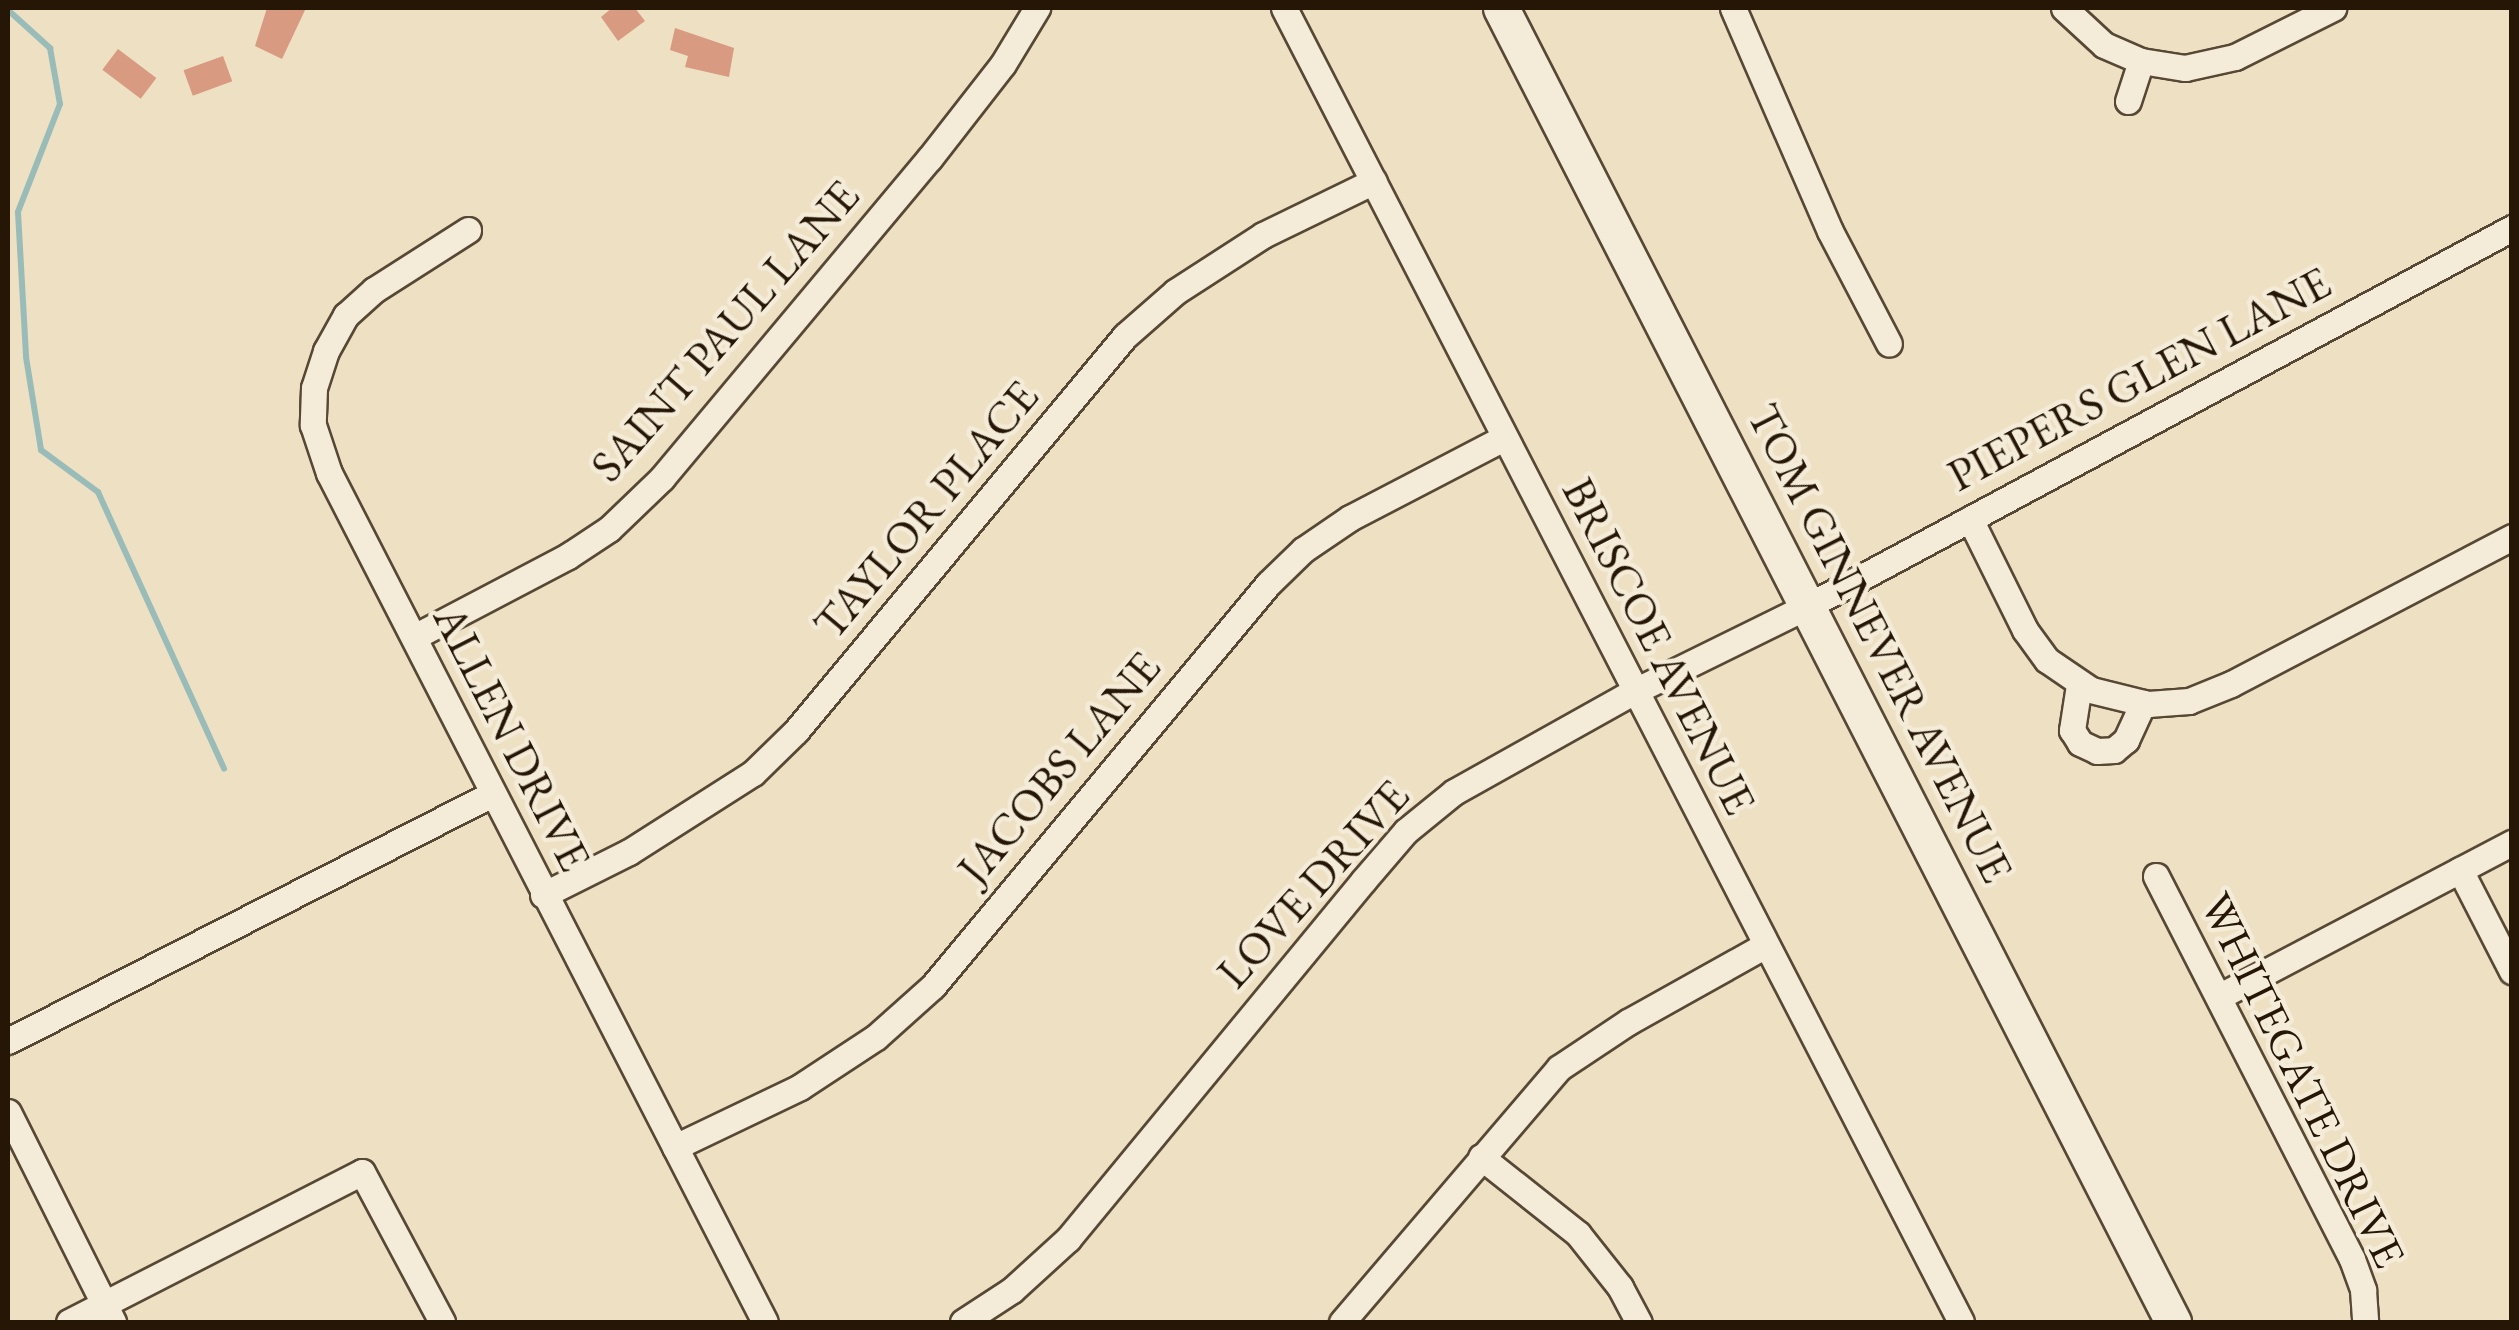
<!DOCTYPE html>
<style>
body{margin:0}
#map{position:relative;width:2519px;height:1330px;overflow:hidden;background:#eee0c3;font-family:"EB Garamond",serif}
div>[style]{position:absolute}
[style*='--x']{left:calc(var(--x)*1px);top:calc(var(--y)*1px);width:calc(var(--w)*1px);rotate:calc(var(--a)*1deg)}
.stream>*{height:6px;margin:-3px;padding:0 3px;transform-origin:3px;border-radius:3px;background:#9abcb8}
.building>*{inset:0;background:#d89a80;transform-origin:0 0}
.roads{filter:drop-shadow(2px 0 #574835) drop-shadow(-2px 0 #574835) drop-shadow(0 2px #574835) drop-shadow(0 -2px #574835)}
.street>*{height:25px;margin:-12.5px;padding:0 12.5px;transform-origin:12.5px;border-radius:12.5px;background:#f4ebd8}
.secondary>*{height:35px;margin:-17.5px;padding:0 17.5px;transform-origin:17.5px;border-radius:17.5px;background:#f4ebd8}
span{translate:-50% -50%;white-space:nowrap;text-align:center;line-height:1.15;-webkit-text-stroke:9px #f4ebd8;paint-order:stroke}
.street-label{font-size:45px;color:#251606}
.frame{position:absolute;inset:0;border:10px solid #251606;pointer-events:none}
</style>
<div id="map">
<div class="stream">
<i style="--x:8;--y:10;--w:57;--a:42.1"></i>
<i style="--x:50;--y:48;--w:57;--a:79.9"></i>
<i style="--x:60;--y:104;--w:116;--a:111.3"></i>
<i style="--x:18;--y:212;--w:145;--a:86.8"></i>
<i style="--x:26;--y:357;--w:94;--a:80.8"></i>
<i style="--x:41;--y:450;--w:71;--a:36.4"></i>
<i style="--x:98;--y:492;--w:304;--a:65.5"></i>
</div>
<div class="building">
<i style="clip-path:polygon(267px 8px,306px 8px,282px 59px,255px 46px)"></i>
<i style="clip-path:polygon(612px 8px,635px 8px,645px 21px,618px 41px,601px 17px)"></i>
<i style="clip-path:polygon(675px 28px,734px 48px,729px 77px,685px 67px,688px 56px,670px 50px)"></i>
<i style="left:118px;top:49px;width:48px;height:26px;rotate:37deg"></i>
<i style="left:223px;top:56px;width:27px;height:42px;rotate:70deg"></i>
</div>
<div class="roads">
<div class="street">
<i style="--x:1284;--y:8;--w:1478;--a:62.74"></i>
<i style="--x:1733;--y:8;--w:243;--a:66.5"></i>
<i style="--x:1830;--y:231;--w:127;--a:62.4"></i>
<i style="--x:2064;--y:8;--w:54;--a:42.8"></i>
<i style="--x:2104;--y:45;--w:40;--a:23.4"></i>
<i style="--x:2141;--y:61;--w:45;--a:9"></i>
<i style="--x:2185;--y:68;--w:51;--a:-12.4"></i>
<i style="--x:2235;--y:57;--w:110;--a:-26.6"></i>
<i style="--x:2128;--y:101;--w:42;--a:-72"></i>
<i style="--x:468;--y:230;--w:112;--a:147.4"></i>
<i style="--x:374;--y:290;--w:38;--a:138"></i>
<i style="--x:346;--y:315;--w:41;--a:119.1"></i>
<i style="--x:326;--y:351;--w:39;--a:108"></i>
<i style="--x:314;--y:388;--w:37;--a:92"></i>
<i style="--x:313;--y:425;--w:51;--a:71.6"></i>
<i style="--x:329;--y:473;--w:954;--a:62.82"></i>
<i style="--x:1970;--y:519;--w:124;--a:63.6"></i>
<i style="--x:2025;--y:630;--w:37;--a:54"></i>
<i style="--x:2047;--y:660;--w:53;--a:34.3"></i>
<i style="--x:2091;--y:690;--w:59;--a:13.8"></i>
<i style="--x:2148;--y:704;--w:41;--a:-4.2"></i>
<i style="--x:2189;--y:701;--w:45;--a:-22"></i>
<i style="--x:2231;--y:684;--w:317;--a:-27.6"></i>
<i style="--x:414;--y:637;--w:174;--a:-27.7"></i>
<i style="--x:568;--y:556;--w:49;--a:-33.4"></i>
<i style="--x:609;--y:529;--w:74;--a:-43.9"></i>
<i style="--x:662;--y:478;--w:416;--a:-50.1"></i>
<i style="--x:929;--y:159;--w:120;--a:-52.1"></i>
<i style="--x:1003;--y:64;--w:66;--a:-58.7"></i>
<i style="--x:2079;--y:685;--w:46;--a:98.8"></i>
<i style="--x:2072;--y:730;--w:15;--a:58"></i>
<i style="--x:2080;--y:743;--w:19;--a:25"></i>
<i style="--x:2097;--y:751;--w:17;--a:-3"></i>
<i style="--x:2114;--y:750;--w:16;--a:-40"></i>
<i style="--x:2126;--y:740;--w:41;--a:-65.3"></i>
<i style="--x:2460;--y:870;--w:114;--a:62.8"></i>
<i style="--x:2156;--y:876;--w:430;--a:62.9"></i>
<i style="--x:2352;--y:1259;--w:33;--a:70"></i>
<i style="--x:2363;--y:1290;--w:32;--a:86"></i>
<i style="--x:543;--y:895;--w:96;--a:-26.6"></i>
<i style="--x:629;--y:852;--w:147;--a:-32.5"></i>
<i style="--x:753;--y:773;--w:60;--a:-44.3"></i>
<i style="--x:796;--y:731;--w:514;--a:-50.21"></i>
<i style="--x:1125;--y:336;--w:67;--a:-41.3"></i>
<i style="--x:1175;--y:292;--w:105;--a:-32.9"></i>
<i style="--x:1263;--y:235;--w:123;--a:-25.9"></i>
<i style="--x:2220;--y:996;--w:330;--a:-27.7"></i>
<i style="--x:8;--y:1041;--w:543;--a:-27.04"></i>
<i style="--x:8;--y:1112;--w:235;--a:63.4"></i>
<i style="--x:675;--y:1147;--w:139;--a:-25.6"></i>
<i style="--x:800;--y:1087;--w:91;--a:-33.3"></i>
<i style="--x:876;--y:1037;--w:76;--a:-41.8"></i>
<i style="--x:933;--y:986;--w:523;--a:-50.19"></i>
<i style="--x:1268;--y:584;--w:49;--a:-44.2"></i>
<i style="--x:1303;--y:550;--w:57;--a:-34.2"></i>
<i style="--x:1350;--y:518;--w:174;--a:-27.5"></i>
<i style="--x:1481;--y:1157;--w:124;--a:38.4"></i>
<i style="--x:1578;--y:1234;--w:68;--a:51.6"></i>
<i style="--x:1620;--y:1287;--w:40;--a:62"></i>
<i style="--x:69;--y:1322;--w:329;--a:-27.1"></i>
<i style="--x:362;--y:1172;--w:170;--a:61.9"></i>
<i style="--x:963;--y:1322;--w:59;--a:-33.1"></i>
<i style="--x:1012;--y:1290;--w:76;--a:-42.3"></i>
<i style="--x:1068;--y:1239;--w:464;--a:-50.5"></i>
<i style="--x:1363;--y:881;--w:66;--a:-49.3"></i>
<i style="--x:1406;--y:831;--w:62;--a:-39.1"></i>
<i style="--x:1454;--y:792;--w:207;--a:-29.2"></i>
<i style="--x:1635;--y:691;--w:193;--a:-26.2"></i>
<i style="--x:1808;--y:606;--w:799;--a:-28.23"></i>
<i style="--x:1342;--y:1322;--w:334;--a:-49.5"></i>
<i style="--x:1559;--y:1068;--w:83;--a:-33.7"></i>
<i style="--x:1628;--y:1022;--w:158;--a:-29.2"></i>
</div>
<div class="secondary">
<i style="--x:1501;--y:8;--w:1476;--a:62.91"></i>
</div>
</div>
<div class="street-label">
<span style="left:725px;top:331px;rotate:-49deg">SAINT PAUL LANE</span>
<span style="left:2139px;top:379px;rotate:-28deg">PIEPERS GLEN LANE</span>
<span style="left:926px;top:510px;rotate:-50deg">TAYLOR PLACE</span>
<span style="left:1880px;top:643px;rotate:63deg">TOM GINNEVER AVENUE</span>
<span style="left:1659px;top:646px;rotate:63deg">BRISCOE AVENUE</span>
<span style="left:512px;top:738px;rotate:63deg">ALLEN DRIVE</span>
<span style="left:1059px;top:768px;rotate:-50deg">JACOBS LANE</span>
<span style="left:1313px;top:884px;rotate:-48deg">LOVE DRIVE</span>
<span style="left:2303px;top:1080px;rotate:64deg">WHITEGATE DRIVE</span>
</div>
<div class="frame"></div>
</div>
